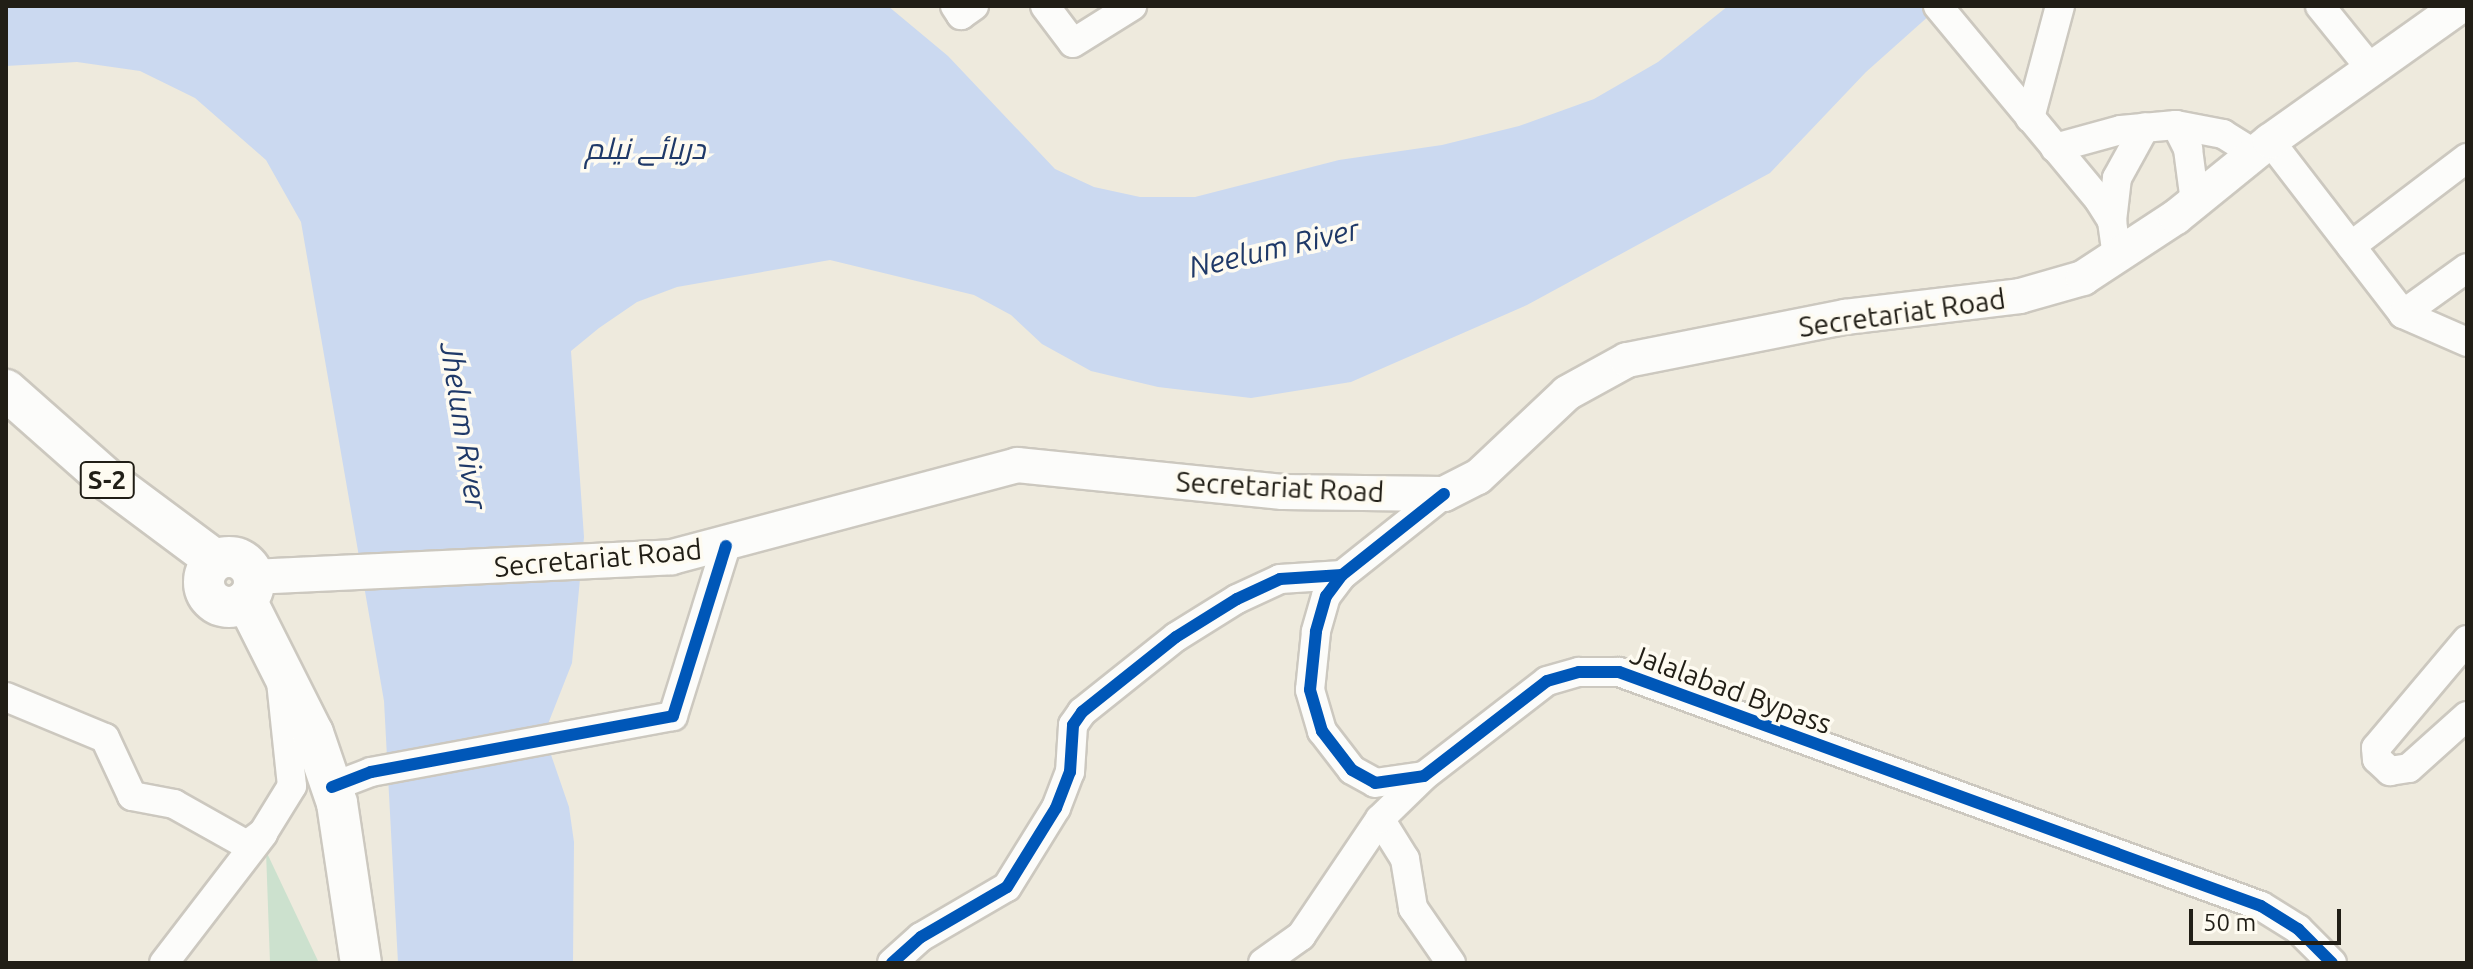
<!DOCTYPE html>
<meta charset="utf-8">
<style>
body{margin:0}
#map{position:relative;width:2473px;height:969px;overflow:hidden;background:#eeeadd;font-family:Ubuntu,Cairo,sans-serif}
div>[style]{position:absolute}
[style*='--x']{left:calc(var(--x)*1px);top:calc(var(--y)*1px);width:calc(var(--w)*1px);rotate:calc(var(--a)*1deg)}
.green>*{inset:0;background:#cce1ce}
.water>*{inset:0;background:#cbd9f0}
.roads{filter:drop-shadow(2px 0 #ccc8bf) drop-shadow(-2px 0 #ccc8bf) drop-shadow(0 2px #ccc8bf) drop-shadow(0 -2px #ccc8bf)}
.minor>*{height:28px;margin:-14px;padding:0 14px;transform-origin:14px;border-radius:14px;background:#fcfcfa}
.major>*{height:34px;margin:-17px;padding:0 17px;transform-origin:17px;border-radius:17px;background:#fcfcfa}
.highway>*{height:40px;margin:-20px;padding:0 20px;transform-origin:20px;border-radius:20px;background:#fcfcfa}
.highway>.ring{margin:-20px;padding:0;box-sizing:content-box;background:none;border:40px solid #fcfcfa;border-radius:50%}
.cycleway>*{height:12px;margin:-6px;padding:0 6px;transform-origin:6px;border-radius:6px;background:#0057b8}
span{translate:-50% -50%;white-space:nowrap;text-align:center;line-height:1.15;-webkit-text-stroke:7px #fefbf1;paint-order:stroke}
.shield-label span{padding:2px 6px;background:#fefbf1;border:2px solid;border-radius:6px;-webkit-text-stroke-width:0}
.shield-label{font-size:26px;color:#211e16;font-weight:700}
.street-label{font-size:28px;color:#211e16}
.water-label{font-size:30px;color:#1f3968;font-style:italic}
.frame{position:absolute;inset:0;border:8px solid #211e16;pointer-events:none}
.scale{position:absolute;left:2189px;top:909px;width:152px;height:36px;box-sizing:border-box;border:4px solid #211e16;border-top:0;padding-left:10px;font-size:24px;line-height:28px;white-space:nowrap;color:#211e16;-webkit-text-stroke:6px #fefbf1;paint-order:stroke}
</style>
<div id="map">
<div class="green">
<i style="clip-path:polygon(266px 851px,319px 963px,270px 963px)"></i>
</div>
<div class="water">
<i style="clip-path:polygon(6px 6px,888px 6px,948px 56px,1055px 169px,1094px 187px,1140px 197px,1195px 197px,1339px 160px,1442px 145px,1519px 126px,1594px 99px,1658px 62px,1728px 6px,1940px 6px,1866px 72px,1770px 173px,1527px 305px,1351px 382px,1251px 398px,1158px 387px,1091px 371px,1042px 344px,1011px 315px,974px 295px,830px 260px,677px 287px,637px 302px,599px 328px,571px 351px,584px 537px,572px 663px,548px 724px,548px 746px,569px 807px,574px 842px,573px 963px,398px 963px,384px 701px,301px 222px,266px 160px,195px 98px,140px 71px,77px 62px,6px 66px)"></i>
</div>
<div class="roads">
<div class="minor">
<i style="--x:955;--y:6;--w:11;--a:56"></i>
<i style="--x:961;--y:15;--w:16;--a:-35"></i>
<i style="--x:1045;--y:6;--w:46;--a:52.9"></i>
<i style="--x:1073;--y:43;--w:70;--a:-32.1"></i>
<i style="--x:1938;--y:6;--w:252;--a:50.3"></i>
<i style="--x:2099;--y:200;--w:25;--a:58"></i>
<i style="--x:2112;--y:221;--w:37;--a:82"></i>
<i style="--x:2320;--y:6;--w:81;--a:51"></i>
<i style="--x:2030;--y:118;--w:116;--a:-75"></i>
<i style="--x:2176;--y:125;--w:27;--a:63"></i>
<i style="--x:2188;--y:149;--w:53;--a:82.5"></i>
<i style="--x:2270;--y:141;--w:218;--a:52.4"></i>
<i style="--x:2403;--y:314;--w:70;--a:23.6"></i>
<i style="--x:2055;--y:148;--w:68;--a:-15.3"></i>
<i style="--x:2121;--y:130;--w:55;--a:-5.2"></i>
<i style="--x:2176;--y:125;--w:48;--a:10.8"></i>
<i style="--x:2223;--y:134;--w:38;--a:32"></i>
<i style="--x:2112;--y:221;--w:43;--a:-83.4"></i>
<i style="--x:2117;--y:178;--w:58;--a:-61.2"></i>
<i style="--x:2351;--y:246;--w:146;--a:-37.2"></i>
<i style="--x:2403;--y:314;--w:79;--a:-35.7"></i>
<i style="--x:1444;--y:494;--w:130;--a:141.5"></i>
<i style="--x:1342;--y:575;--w:26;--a:127"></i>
<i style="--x:1326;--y:596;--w:37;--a:106"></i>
<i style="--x:1316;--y:632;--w:58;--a:95.9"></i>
<i style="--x:1310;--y:690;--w:43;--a:73.7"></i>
<i style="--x:1322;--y:731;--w:49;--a:52.4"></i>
<i style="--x:1352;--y:770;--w:26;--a:29"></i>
<i style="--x:1375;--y:783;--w:49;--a:-8.1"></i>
<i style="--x:1424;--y:776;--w:155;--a:-37.7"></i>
<i style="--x:1547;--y:681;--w:33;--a:-16"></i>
<i style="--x:1579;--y:672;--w:40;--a:0"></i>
<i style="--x:1619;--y:672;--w:683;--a:20.03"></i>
<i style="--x:2261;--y:906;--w:44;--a:31.9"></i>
<i style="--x:2298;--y:929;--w:48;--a:45"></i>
<i style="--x:2467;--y:640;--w:141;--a:130.1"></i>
<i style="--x:2376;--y:748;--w:11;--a:85"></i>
<i style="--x:2377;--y:759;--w:18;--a:43"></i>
<i style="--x:2390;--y:771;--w:19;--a:-9"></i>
<i style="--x:2409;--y:768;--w:78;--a:-41.9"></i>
<i style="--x:6;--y:697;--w:107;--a:22.5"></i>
<i style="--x:105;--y:738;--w:64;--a:65"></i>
<i style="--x:132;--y:796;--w:43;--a:10.8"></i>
<i style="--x:174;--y:804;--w:84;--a:29.3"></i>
<i style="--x:247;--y:845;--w:20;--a:-37"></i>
<i style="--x:263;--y:833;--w:55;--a:-58.3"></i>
<i style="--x:292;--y:786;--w:106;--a:-96"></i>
<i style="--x:332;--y:787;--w:42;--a:-21"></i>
<i style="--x:371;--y:772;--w:307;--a:-10.5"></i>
<i style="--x:673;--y:716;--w:178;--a:-72.7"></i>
<i style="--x:1380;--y:819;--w:47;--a:58"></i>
<i style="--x:1405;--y:859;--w:50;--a:80.7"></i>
<i style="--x:1413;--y:908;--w:67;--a:55.4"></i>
<i style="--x:164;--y:963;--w:163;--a:-52.5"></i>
<i style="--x:892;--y:963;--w:39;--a:-42"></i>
<i style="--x:921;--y:937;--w:99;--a:-30.2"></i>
<i style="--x:1007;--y:887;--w:93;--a:-58.2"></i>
<i style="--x:1056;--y:808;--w:39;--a:-69"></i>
<i style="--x:1070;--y:772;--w:47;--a:-86.3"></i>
<i style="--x:1073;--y:725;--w:16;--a:-55"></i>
<i style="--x:1082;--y:712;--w:120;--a:-38.6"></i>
<i style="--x:1176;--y:637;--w:72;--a:-31.9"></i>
<i style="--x:1237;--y:599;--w:47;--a:-24.9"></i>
<i style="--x:1280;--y:579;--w:62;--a:-3.7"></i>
<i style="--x:1263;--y:963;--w:47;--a:-35.4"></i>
<i style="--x:1301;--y:936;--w:141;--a:-56"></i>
<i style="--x:1380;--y:819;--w:62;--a:-44.3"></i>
</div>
<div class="major">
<i style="--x:253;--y:577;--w:419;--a:-2.7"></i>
<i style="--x:672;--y:557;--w:357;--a:-14.9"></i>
<i style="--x:1017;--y:465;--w:267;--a:5.8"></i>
<i style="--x:1283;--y:492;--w:161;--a:0.7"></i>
<i style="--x:1444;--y:494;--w:38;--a:-27"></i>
<i style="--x:1478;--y:477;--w:122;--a:-43.3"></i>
<i style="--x:1567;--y:393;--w:68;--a:-28.8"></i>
<i style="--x:1627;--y:360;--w:222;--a:-11.2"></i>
<i style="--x:1845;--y:317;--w:176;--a:-6.8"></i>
<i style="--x:2020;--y:296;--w:66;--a:-15.9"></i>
<i style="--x:2083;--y:278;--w:111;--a:-33.3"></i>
<i style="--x:2176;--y:217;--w:121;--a:-39"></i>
<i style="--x:2270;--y:141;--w:233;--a:-35.4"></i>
</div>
<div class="highway">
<i style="--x:6;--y:390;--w:137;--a:41.5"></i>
<i style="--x:109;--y:481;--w:132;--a:36.7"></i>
<i class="ring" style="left:204px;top:557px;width:10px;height:10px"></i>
<i style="--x:246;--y:600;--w:149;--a:63.3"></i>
<i style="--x:313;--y:733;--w:74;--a:71.1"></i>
<i style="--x:337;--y:803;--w:162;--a:81.5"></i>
</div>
</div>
<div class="cycleway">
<i style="--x:1444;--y:494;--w:130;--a:141.5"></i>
<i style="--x:1342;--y:575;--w:26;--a:127"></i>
<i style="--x:1326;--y:596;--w:37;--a:106"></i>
<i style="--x:1316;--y:632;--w:58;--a:95.9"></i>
<i style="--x:1310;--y:690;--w:43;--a:73.7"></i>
<i style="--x:1322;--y:731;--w:49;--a:52.4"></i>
<i style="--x:1352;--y:770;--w:26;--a:29"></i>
<i style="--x:1375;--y:783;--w:49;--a:-8.1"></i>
<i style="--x:1424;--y:776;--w:155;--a:-37.7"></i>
<i style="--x:1547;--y:681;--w:33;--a:-16"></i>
<i style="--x:1579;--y:672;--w:40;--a:0"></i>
<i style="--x:1619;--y:672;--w:683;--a:20.03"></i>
<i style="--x:2261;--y:906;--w:44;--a:31.9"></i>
<i style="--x:2298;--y:929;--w:48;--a:45"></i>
<i style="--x:332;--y:787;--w:42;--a:-21"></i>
<i style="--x:371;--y:772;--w:307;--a:-10.5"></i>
<i style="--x:673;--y:716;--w:178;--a:-72.7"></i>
<i style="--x:892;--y:963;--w:39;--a:-42"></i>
<i style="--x:921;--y:937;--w:99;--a:-30.2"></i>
<i style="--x:1007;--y:887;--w:93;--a:-58.2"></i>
<i style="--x:1056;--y:808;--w:39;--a:-69"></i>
<i style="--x:1070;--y:772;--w:47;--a:-86.3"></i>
<i style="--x:1073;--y:725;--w:16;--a:-55"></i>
<i style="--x:1082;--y:712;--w:120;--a:-38.6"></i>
<i style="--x:1176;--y:637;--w:72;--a:-31.9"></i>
<i style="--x:1237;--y:599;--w:47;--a:-24.9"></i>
<i style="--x:1280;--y:579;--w:62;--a:-3.7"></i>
</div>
<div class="shield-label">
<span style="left:107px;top:480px">S-2</span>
</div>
<div class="street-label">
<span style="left:1902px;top:313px;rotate:-8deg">Secretariat Road</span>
<span style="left:1280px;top:487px;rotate:3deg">Secretariat Road</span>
<span style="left:598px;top:558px;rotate:-5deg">Secretariat Road</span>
<span style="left:1731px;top:689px;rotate:20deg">Jalalabad Bypass</span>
</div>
<div class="water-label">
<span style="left:645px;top:148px">دریائے نیلم</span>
<span style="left:1274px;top:248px;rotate:-13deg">Neelum River</span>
<span style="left:464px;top:426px;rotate:81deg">Jhelum River</span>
</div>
<div class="frame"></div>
<div class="scale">50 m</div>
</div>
